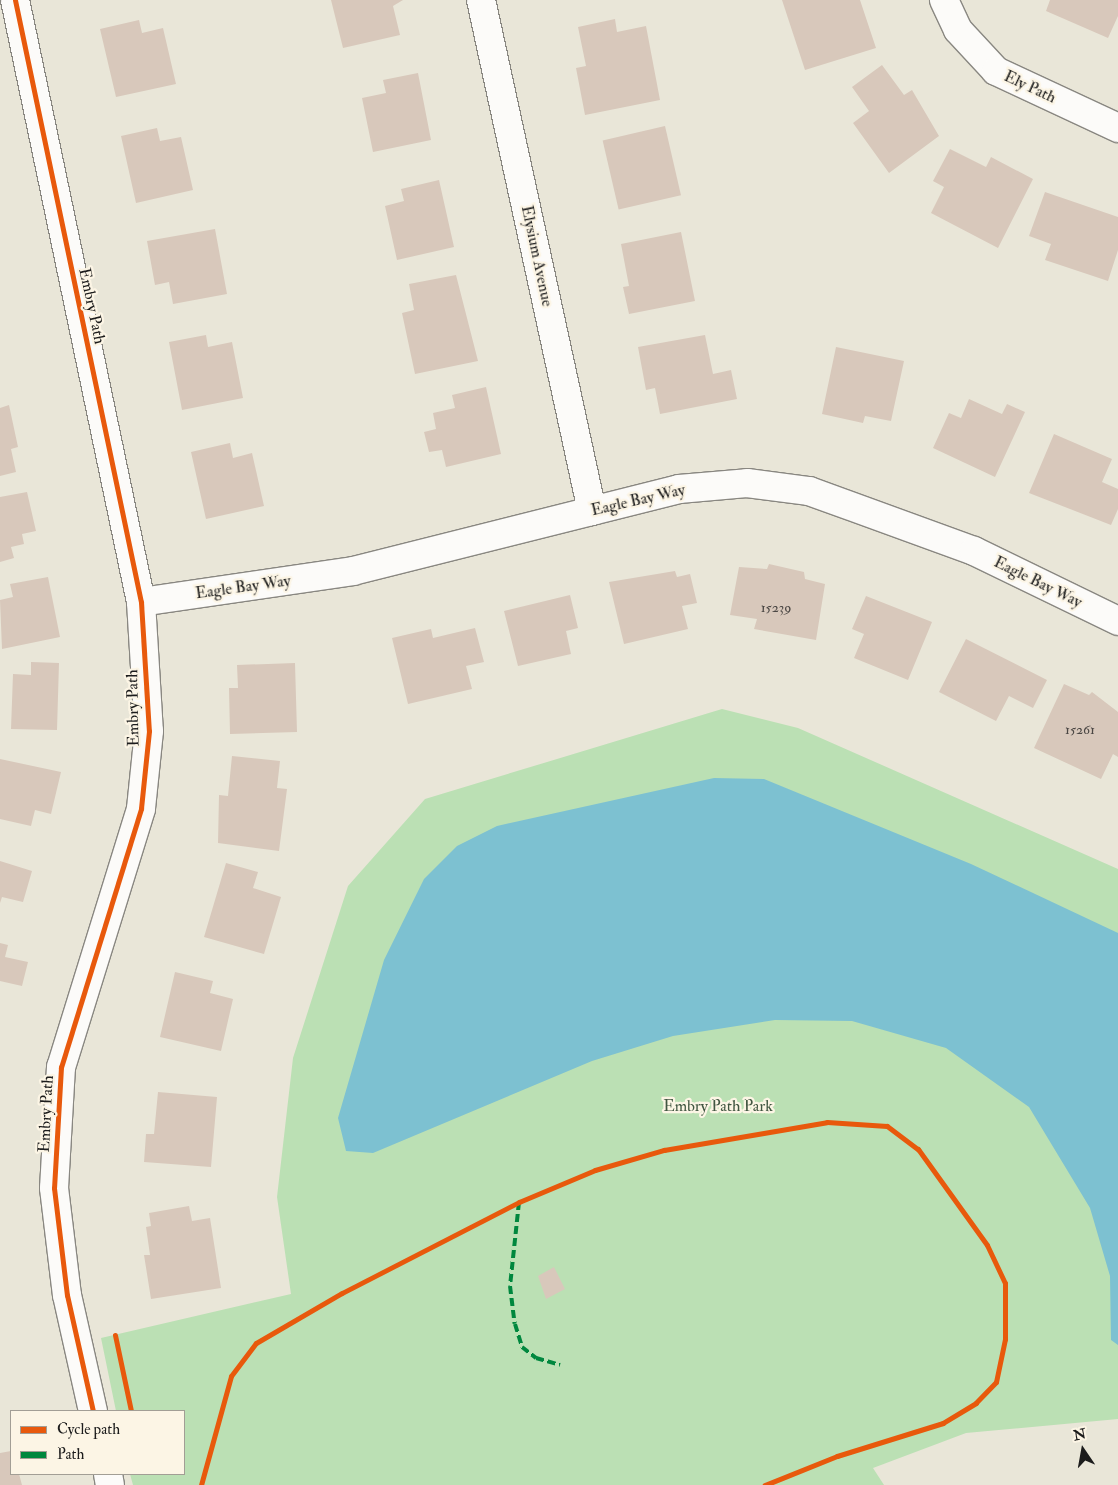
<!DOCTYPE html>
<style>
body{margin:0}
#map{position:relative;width:1118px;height:1485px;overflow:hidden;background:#e9e6d8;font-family:"IM FELL Double Pica",serif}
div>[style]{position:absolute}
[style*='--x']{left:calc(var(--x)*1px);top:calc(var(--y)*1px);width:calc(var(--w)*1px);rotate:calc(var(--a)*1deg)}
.green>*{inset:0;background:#bbe0b4}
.water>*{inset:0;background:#7dc1d1}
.building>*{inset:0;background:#d8c8bb;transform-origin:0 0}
.roads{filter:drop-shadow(1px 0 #898781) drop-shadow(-1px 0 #898781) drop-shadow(0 1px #898781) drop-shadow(0 -1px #898781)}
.minor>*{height:28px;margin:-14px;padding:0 14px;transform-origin:14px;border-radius:14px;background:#fcfbf9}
.quiet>*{height:4px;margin-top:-2px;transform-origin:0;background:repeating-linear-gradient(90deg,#00873e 0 8px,transparent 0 12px)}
.cycleway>*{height:5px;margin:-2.5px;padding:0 2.5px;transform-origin:2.5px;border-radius:2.5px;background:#e8590c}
span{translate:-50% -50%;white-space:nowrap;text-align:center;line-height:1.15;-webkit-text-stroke:4.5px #fcf5e5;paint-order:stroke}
.number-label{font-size:14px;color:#4b4744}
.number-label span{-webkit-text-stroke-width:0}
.street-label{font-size:16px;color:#1c1c1c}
.park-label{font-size:16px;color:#415641}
.legend{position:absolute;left:10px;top:1410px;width:175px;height:65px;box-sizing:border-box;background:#fcf5e5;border:1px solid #a29e95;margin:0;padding:6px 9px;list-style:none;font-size:15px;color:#1c1c1c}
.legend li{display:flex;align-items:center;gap:10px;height:25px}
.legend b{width:25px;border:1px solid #a29e95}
.north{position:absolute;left:1058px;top:1425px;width:50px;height:50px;-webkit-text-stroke:4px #fcf5e5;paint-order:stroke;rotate:348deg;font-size:14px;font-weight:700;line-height:20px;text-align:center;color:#1c1c1c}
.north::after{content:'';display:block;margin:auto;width:18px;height:22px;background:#1c1c1c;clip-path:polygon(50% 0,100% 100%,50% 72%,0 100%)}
</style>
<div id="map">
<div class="green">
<i style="clip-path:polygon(722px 709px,798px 728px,1118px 869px,1118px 1419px,966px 1433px,873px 1468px,884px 1485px,133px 1485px,130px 1474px,184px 1474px,184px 1411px,116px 1411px,101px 1338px,291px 1294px,277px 1197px,293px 1058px,348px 886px,425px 799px)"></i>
</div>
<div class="water">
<i style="clip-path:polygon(714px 778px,764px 779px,971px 864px,1118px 933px,1118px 1345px,1111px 1340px,1110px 1276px,1090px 1208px,1029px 1107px,946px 1048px,852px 1021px,775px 1020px,673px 1036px,592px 1061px,373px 1153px,346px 1151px,338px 1118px,384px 960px,424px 879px,457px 846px,497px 826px)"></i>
</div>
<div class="building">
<i style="clip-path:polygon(331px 0,403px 0,393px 6px,400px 35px,343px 48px)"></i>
<i style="clip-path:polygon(782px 0,860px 0,876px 48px,805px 70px)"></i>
<i style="clip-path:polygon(1050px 0,1118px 0,1118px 16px,1108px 38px,1046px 11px)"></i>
<i style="clip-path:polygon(615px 19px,617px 32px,646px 26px,660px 100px,585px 115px,576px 68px,586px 66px,578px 27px)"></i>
<i style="clip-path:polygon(139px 20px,142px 33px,163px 28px,176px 84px,116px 97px,100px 29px)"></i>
<i style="clip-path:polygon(882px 65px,904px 95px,912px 90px,939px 136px,889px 173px,853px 123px,869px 111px,852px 87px)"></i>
<i style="clip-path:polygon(418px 73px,431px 140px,373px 152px,362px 98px,386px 93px,383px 80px)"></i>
<i style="left:665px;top:126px;width:71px;height:64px;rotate:77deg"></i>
<i style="clip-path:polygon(157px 128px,160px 141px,181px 137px,193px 190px,136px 203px,121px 136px)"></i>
<i style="clip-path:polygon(950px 149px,986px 167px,991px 157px,1033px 179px,998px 248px,931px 213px,944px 187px,933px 181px)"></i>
<i style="clip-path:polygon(439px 180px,454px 247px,397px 260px,385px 206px,404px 201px,401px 189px)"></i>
<i style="clip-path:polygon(1045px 192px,1118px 217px,1118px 250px,1108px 281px,1045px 260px,1051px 244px,1029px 236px)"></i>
<i style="clip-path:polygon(215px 229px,227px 294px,173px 304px,169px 282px,155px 285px,147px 241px)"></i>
<i style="clip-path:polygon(681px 232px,695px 301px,629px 314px,623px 287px,629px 286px,621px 244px)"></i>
<i style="clip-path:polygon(456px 275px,478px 361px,415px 374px,402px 313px,414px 310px,409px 284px)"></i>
<i style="clip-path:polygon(206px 335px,208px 347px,232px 342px,243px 398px,182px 410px,169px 342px)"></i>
<i style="clip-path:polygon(705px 335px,713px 374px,731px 370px,737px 399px,660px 414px,655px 388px,646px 390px,638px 347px)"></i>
<i style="clip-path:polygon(836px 347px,904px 361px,891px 421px,865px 416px,863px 423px,822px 414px)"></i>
<i style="clip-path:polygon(486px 387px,501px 454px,446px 467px,442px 450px,429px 452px,424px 432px,436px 429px,433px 413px,455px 408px,452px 395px)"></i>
<i style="clip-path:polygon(969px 399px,1002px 414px,1007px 404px,1025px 412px,995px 477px,933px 448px,949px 413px,961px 418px)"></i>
<i style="clip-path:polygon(9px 405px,18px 447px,11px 449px,16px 472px,0 476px,0 408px)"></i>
<i style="clip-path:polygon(1054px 434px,1112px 459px,1102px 482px,1118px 489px,1118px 509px,1111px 525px,1029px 493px)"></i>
<i style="clip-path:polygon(230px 443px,233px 458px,252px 453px,264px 506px,206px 519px,191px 452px)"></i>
<i style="clip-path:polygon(27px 492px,36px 531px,22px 534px,24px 544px,11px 547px,14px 558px,0 562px,0 497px)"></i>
<i style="clip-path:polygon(769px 564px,804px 572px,805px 579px,825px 584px,816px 640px,754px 629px,757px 619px,730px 615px,739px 567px,767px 569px)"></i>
<i style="clip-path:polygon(675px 571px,677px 577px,690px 574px,697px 603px,682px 606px,688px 629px,624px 644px,609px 582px)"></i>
<i style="clip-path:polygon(48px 577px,60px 637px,2px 649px,0 600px,13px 597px,10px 584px)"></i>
<i style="clip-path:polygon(570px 595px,578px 628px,566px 631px,571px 654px,518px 666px,504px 611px)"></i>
<i style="clip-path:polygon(866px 596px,932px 622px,908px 680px,854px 658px,864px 634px,852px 629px)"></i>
<i style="clip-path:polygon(475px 628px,484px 662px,466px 666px,472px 689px,408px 704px,392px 638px,431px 629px,433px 638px)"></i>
<i style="clip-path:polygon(966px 639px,1047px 680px,1033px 708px,1009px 696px,996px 721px,939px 692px)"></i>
<i style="clip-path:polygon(31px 662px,59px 663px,57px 730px,11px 729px,13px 674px,31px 675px)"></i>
<i style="clip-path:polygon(295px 663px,297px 732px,230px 734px,229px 688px,238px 688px,237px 665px)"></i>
<i style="clip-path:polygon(1064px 684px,1089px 695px,1092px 692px,1118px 712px,1118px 757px,1113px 754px,1101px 779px,1034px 748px)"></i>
<i style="clip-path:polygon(232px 756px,280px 761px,277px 788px,287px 789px,279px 851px,218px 843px,219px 795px,228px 796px)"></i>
<i style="clip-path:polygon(0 759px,61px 772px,51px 814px,35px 810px,31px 826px,0 819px)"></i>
<i style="clip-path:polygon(0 861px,32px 871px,23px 902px,2px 897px,0 903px)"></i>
<i style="clip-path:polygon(226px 863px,258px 872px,253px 888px,281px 897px,264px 954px,204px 937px)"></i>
<i style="clip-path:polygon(0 943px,8px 945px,5px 957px,28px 962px,22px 986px,0 981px)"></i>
<i style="clip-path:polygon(175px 972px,213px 981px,210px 993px,233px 999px,221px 1051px,160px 1037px)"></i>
<i style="clip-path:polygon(158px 1092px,217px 1097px,211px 1167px,144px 1162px,146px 1134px,154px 1134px)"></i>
<i style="clip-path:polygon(189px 1206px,192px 1221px,210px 1218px,221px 1288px,151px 1299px,144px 1255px,150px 1255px,146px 1227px,151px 1226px,149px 1213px)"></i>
<i style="clip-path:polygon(554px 1267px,565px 1289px,546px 1299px,538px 1276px)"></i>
<i style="clip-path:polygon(11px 1451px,11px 1474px,19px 1474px,22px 1485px,0 1485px,0 1453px)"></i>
</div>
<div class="roads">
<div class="minor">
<i style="--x:15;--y:0;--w:615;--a:78.18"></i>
<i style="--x:141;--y:602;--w:129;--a:86.5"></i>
<i style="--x:149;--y:731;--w:78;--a:95.9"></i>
<i style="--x:141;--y:809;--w:270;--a:107.2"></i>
<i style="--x:61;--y:1067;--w:121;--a:93.3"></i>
<i style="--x:54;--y:1188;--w:108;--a:83.1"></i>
<i style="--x:67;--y:1295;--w:119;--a:77.4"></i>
<i style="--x:481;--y:0;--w:523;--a:77.74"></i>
<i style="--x:944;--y:0;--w:33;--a:65"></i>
<i style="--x:958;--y:30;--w:56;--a:47.2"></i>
<i style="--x:996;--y:71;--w:135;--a:25"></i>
<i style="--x:141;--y:602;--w:214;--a:-8.3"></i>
<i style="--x:353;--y:571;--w:336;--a:-14.1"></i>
<i style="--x:679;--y:489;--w:68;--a:-5"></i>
<i style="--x:747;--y:483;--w:63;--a:7.4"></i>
<i style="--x:809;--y:491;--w:176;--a:20"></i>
<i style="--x:974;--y:551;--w:160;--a:25.9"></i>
<i style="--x:108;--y:1474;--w:11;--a:80"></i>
</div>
</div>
<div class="quiet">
<i style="--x:519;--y:1202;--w:84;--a:96.1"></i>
<i style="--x:510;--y:1286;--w:38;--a:83"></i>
<i style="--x:515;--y:1324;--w:24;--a:73"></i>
<i style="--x:522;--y:1347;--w:18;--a:38"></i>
<i style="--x:536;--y:1358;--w:25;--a:16"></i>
</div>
<div class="cycleway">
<i style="--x:15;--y:0;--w:615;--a:78.18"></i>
<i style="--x:141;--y:602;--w:129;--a:86.5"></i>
<i style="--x:149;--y:731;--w:78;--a:95.9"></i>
<i style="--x:141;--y:809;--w:270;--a:107.2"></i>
<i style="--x:61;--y:1067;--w:121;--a:93.3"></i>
<i style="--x:54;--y:1188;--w:108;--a:83.1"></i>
<i style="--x:67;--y:1295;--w:119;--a:77.4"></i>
<i style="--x:115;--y:1335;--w:78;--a:78.1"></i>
<i style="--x:201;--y:1485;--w:113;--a:-74.6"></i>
<i style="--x:231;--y:1376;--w:41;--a:-52.9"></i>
<i style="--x:256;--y:1343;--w:99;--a:-30.2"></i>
<i style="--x:342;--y:1293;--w:199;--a:-27.2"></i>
<i style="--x:519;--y:1202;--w:82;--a:-22.8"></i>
<i style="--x:595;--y:1170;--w:72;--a:-16.2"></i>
<i style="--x:664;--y:1150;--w:165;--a:-9.7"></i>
<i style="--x:827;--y:1122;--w:60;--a:3.8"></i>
<i style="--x:887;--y:1126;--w:39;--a:37"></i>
<i style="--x:918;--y:1149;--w:118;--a:54.3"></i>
<i style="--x:987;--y:1245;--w:42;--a:64.7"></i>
<i style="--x:1005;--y:1283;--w:56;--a:90"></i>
<i style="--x:1005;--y:1339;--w:44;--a:101.8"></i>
<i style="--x:996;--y:1382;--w:29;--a:134"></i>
<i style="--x:976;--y:1403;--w:39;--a:149"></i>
<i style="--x:943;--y:1423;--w:111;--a:162.7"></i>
<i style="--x:837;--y:1456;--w:78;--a:158.1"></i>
</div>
<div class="number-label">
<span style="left:776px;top:608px">15239</span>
<span style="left:1080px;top:730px">15261</span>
</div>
<div class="street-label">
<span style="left:1030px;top:87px;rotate:25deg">Ely Path</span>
<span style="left:537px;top:256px;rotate:78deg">Elysium Avenue</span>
<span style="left:92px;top:306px;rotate:78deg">Embry Path</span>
<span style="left:638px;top:500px;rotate:-13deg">Eagle Bay Way</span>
<span style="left:1038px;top:582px;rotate:26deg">Eagle Bay Way</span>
<span style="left:243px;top:587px;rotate:-8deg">Eagle Bay Way</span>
<span style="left:133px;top:708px;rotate:-91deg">Embry Path</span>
<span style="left:46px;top:1114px;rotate:-87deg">Embry Path</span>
</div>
<div class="park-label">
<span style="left:718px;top:1106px">Embry Path Park</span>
</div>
<ul class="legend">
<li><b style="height:6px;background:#e8590c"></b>Cycle path</li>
<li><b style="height:6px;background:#00873e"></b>Path</li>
</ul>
<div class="north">N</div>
</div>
